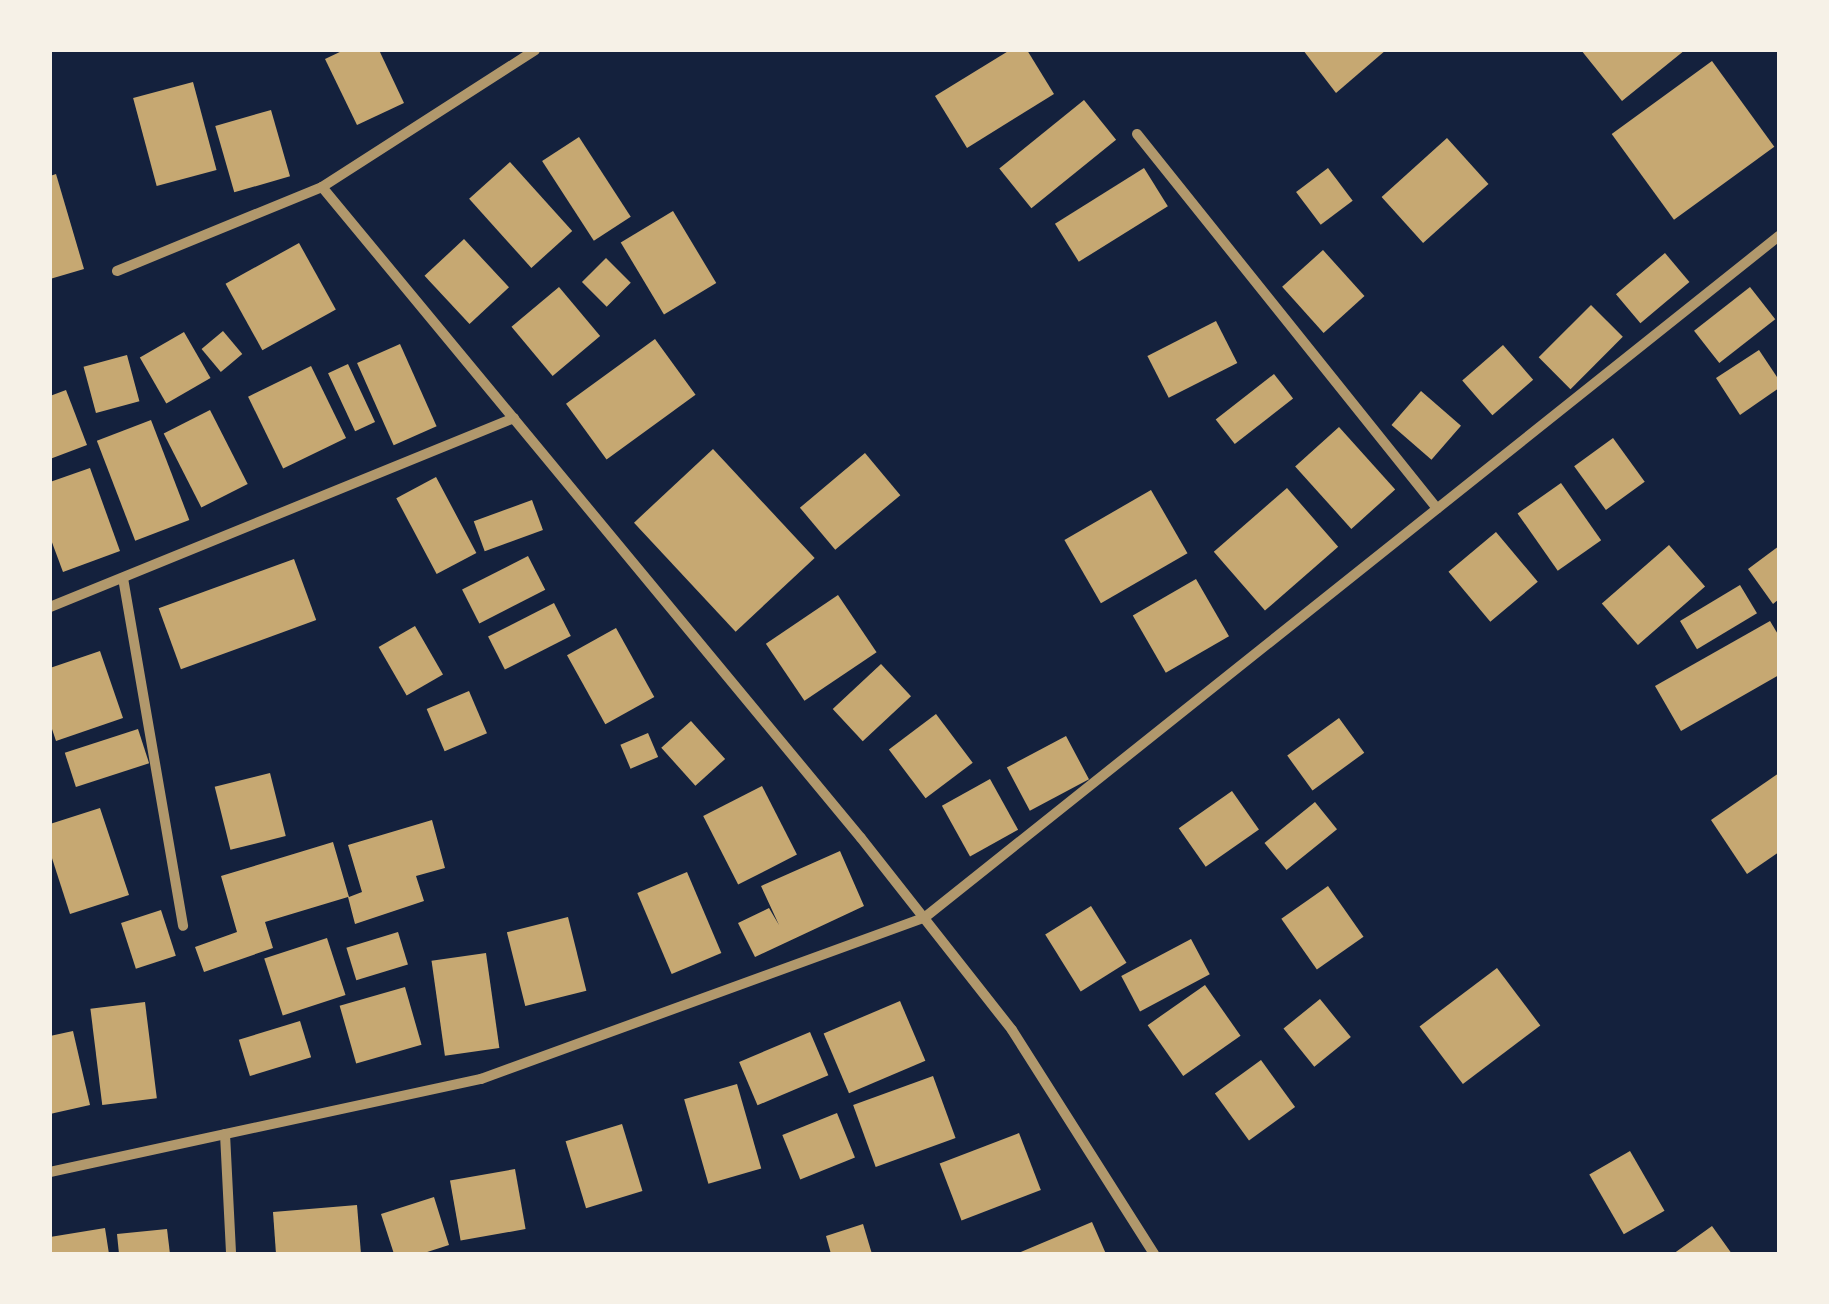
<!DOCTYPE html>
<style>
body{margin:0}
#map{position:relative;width:1829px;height:1304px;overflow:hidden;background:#14213d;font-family:"Varela Round",sans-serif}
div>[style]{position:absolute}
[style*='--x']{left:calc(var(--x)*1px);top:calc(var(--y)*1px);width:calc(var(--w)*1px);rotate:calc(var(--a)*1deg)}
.building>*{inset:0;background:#c6a872;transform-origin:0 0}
.minor>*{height:10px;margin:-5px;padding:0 5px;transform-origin:5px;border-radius:5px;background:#b1986c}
span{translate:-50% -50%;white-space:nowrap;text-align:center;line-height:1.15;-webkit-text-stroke:8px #f6f1e7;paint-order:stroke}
.frame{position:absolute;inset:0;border:52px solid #f6f1e7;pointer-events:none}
</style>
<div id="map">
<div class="building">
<i style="clip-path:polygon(344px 50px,379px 50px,404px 103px,357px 125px,325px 59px)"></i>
<i style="clip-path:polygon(1010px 50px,1027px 50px,1054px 94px,967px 148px,935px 96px)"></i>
<i style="clip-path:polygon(1303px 50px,1386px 50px,1336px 93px)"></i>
<i style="clip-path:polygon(1581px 50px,1685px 50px,1622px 101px)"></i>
<i style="left:1712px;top:61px;width:106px;height:124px;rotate:54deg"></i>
<i style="left:193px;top:82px;width:91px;height:62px;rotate:75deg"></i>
<i style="left:1084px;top:100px;width:51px;height:109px;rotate:51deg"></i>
<i style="left:271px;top:110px;width:69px;height:58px;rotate:74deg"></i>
<i style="left:579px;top:137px;width:95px;height:44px;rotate:57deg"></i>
<i style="left:1447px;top:138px;width:62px;height:88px;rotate:48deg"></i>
<i style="left:510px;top:162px;width:93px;height:55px;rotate:48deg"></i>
<i style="left:1144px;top:168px;width:45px;height:105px;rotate:58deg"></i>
<i style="left:1328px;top:168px;width:41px;height:40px;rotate:53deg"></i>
<i style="clip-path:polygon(56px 174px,84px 269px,50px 279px,50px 176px)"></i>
<i style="left:673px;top:211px;width:84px;height:61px;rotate:59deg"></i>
<i style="left:464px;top:239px;width:66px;height:54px;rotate:47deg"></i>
<i style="left:299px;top:243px;width:76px;height:84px;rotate:61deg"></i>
<i style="left:1323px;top:250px;width:62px;height:55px;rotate:48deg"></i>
<i style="left:1665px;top:253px;width:38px;height:64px;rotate:50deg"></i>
<i style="left:606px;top:258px;width:35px;height:34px;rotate:45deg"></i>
<i style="left:559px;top:287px;width:64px;height:62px;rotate:50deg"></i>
<i style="left:1750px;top:287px;width:41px;height:71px;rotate:52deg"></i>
<i style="left:1591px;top:305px;width:45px;height:74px;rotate:45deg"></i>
<i style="left:1216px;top:321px;width:47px;height:77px;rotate:63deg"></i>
<i style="left:223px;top:331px;width:30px;height:28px;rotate:50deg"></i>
<i style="left:184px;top:332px;width:53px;height:51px;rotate:60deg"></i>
<i style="left:655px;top:339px;width:69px;height:110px;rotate:54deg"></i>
<i style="left:400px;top:344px;width:90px;height:47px;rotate:66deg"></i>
<i style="left:1503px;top:345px;width:46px;height:54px;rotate:49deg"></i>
<i style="clip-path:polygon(1759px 350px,1779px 380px,1779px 388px,1740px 415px,1716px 378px)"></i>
<i style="left:127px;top:355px;width:48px;height:45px;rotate:75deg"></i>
<i style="left:348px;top:364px;width:64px;height:22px;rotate:65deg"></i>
<i style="left:311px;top:366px;width:80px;height:70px;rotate:64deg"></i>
<i style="left:1274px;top:374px;width:31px;height:74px;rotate:52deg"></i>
<i style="clip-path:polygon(66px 390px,87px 445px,50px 459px,50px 396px)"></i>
<i style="left:1421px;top:391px;width:53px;height:45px;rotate:41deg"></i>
<i style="left:210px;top:410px;width:83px;height:52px;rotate:63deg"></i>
<i style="left:151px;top:420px;width:107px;height:58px;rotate:69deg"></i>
<i style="left:1339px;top:427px;width:84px;height:59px;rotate:48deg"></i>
<i style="left:1613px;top:438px;width:54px;height:48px;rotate:54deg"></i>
<i style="left:713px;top:449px;width:149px;height:108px;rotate:47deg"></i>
<i style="left:865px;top:453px;width:55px;height:85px;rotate:50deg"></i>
<i style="clip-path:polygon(90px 468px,120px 551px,63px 572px,50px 537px,50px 482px)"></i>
<i style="left:436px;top:477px;width:86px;height:45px;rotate:62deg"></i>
<i style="left:1561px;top:483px;width:70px;height:53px;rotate:55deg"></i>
<i style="left:1287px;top:488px;width:78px;height:97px;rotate:49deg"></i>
<i style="left:1151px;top:490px;width:73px;height:100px;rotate:60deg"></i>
<i style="left:532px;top:500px;width:32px;height:62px;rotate:70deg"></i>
<i style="left:1496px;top:532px;width:65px;height:62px;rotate:50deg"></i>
<i style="left:1669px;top:545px;width:55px;height:89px;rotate:49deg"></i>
<i style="clip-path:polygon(1779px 546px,1779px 599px,1773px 604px,1748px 569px)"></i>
<i style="left:528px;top:556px;width:38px;height:74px;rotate:63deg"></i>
<i style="left:294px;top:559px;width:65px;height:144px;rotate:70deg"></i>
<i style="left:1196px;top:579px;width:66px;height:73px;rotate:60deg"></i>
<i style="left:1740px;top:585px;width:33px;height:70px;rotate:59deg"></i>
<i style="left:838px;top:595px;width:69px;height:87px;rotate:56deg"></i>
<i style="left:554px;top:603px;width:37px;height:74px;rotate:63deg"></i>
<i style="clip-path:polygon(1770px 621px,1779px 636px,1779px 675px,1681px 731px,1655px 686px)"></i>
<i style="left:415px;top:626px;width:56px;height:42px;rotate:60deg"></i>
<i style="left:616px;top:628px;width:79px;height:56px;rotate:61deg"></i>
<i style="clip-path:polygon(100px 651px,123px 718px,56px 741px,50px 723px,50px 668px)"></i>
<i style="left:881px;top:664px;width:44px;height:66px;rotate:47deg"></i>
<i style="left:469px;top:691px;width:46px;height:46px;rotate:67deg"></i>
<i style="left:936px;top:714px;width:61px;height:59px;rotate:53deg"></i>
<i style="left:1339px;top:718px;width:43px;height:64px;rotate:54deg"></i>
<i style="left:691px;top:721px;width:51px;height:40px;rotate:48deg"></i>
<i style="left:138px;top:729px;width:36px;height:77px;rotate:72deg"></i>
<i style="left:648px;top:733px;width:26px;height:30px;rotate:67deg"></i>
<i style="left:1066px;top:736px;width:49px;height:67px;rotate:62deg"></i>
<i style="left:270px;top:773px;width:65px;height:57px;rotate:76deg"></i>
<i style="clip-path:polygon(1779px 773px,1779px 852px,1747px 874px,1711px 820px)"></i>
<i style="left:990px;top:779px;width:58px;height:55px;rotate:61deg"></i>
<i style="left:762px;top:786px;width:77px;height:66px;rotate:63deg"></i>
<i style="left:1232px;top:791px;width:47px;height:65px;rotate:55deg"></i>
<i style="left:1315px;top:802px;width:35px;height:65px;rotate:51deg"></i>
<i style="clip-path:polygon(100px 808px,129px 895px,70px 914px,50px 852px,50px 824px)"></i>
<i style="clip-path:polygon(432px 820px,445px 868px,416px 876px,424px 901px,355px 924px,348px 897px,265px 922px,273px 948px,204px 972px,195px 947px,237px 932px,221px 876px,333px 842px,349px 897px,362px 892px,348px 845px)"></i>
<i style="clip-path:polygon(840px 851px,864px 906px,755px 957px,738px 923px,769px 908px,779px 925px,761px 886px)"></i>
<i style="left:687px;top:872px;width:88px;height:54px;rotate:67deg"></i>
<i style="left:1328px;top:886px;width:62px;height:57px;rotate:55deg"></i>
<i style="left:1091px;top:906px;width:67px;height:54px;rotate:58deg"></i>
<i style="left:161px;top:910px;width:48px;height:42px;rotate:72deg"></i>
<i style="left:568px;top:917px;width:76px;height:63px;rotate:76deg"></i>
<i style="left:398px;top:932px;width:34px;height:54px;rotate:73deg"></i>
<i style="left:327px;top:938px;width:60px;height:66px;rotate:72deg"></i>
<i style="left:1191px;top:939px;width:40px;height:79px;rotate:62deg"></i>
<i style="left:486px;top:953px;width:96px;height:55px;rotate:82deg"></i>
<i style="left:1497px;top:968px;width:72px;height:97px;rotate:53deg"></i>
<i style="left:1205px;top:985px;width:62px;height:70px;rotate:55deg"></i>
<i style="left:405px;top:987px;width:60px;height:68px;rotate:74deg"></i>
<i style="left:1320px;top:999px;width:49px;height:47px;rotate:51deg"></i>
<i style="left:900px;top:1001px;width:65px;height:83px;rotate:67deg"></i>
<i style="left:145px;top:1002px;width:97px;height:55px;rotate:83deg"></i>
<i style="left:300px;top:1021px;width:38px;height:64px;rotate:73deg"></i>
<i style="clip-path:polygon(73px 1031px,90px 1105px,50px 1114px,50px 1036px)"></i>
<i style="left:810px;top:1032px;width:47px;height:77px;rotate:67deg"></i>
<i style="left:1261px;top:1060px;width:58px;height:57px;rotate:54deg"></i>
<i style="left:933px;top:1076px;width:66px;height:85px;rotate:70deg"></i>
<i style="left:737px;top:1084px;width:88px;height:55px;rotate:74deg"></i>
<i style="left:837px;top:1113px;width:48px;height:59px;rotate:68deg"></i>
<i style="left:622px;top:1124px;width:70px;height:59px;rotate:73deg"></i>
<i style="left:1019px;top:1133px;width:61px;height:85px;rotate:69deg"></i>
<i style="left:1630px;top:1151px;width:69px;height:47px;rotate:60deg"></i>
<i style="left:515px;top:1169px;width:61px;height:66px;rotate:80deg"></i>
<i style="clip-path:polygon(434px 1197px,449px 1245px,421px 1254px,394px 1254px,381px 1214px)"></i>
<i style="clip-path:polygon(357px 1205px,361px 1254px,276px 1254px,273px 1212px)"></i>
<i style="clip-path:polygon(1092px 1222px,1106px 1254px,1016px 1254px)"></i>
<i style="clip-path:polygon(863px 1224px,872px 1254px,831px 1254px,826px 1236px)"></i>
<i style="clip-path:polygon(1712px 1226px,1732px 1254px,1673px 1254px)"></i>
<i style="clip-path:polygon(105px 1228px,109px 1254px,50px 1254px,50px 1237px)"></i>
<i style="clip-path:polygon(167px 1229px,170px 1254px,119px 1254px,117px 1234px)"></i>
</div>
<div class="minor">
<i style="--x:1137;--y:134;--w:480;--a:51.3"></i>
<i style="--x:322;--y:187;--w:845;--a:50.38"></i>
<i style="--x:861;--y:838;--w:244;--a:51.8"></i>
<i style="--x:1012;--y:1030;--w:265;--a:57.6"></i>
<i style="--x:117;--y:271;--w:222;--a:-22.3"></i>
<i style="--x:322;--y:187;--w:253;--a:-32.7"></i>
<i style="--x:123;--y:578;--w:353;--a:80.2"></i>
<i style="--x:50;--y:607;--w:501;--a:-22.16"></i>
<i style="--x:225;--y:1134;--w:120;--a:87.1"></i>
<i style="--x:50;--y:1172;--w:441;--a:-12.2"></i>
<i style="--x:481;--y:1079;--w:471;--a:-20"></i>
<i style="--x:924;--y:918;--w:1094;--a:-38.58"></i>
</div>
<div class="frame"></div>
</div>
